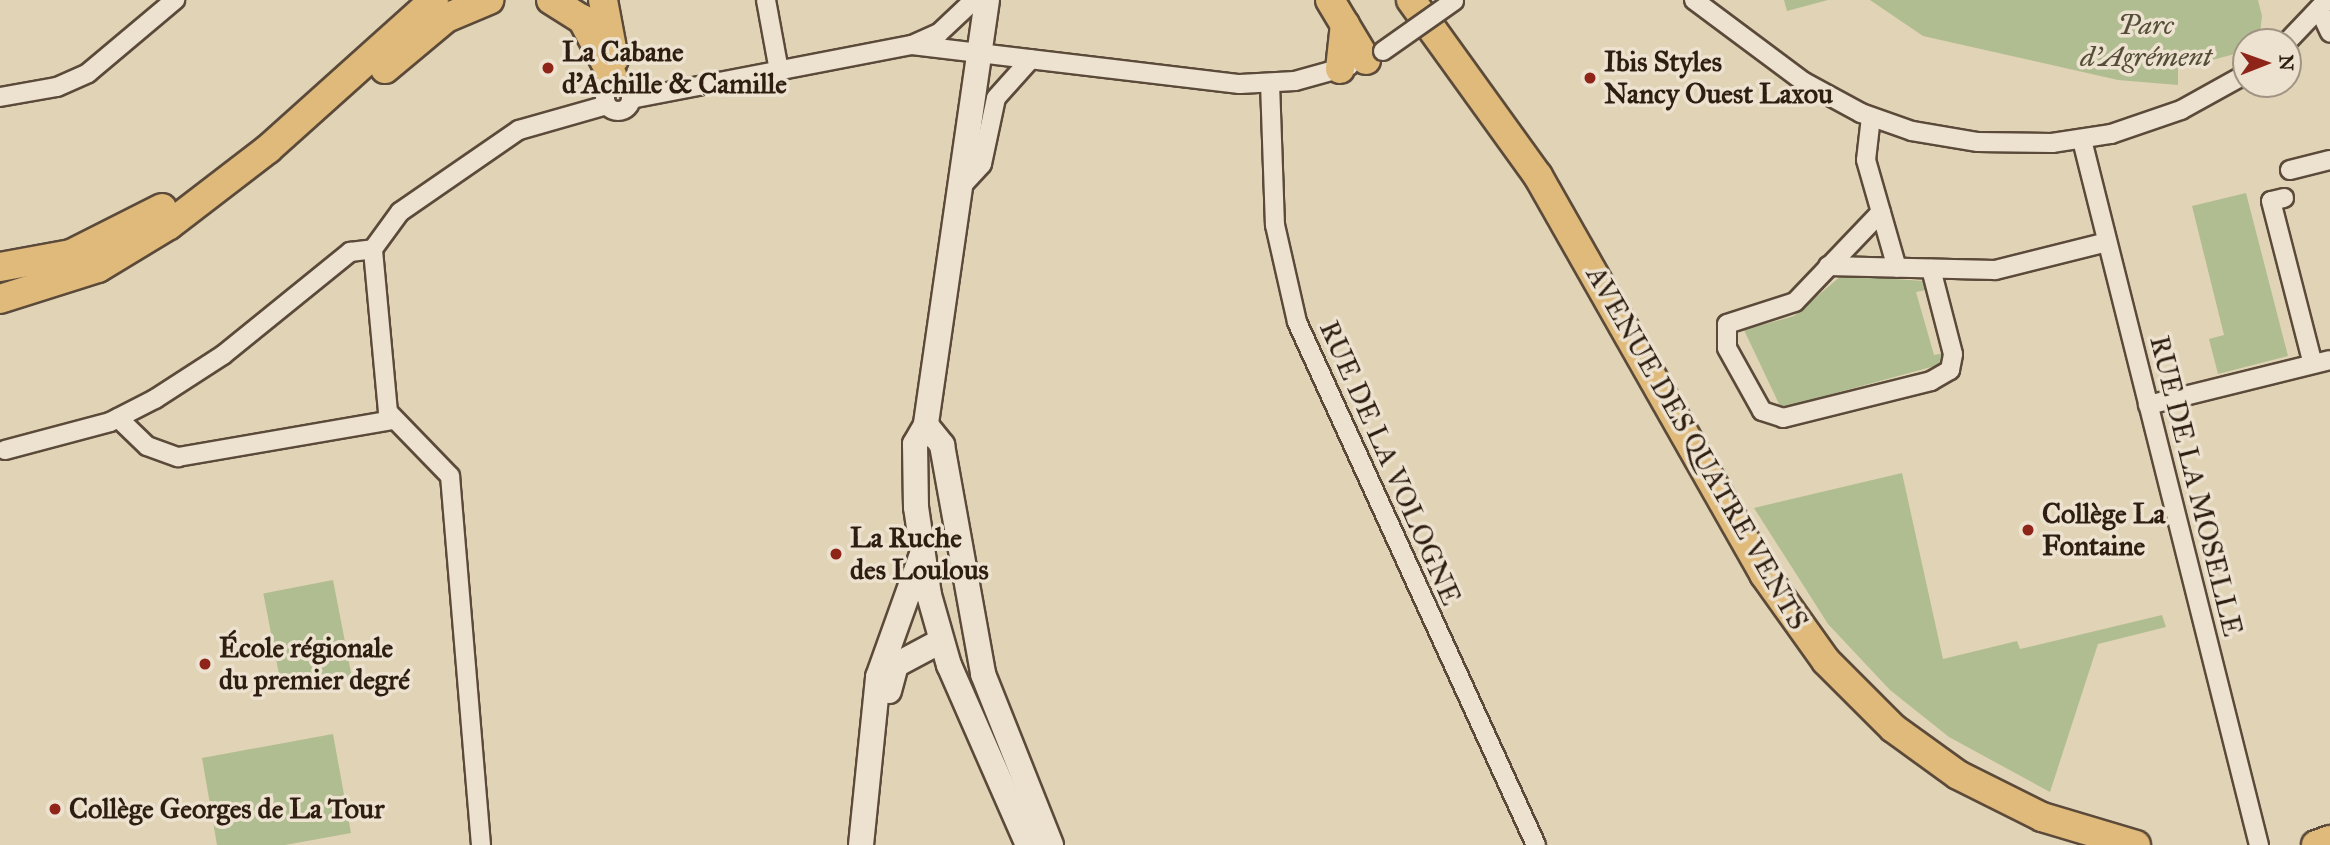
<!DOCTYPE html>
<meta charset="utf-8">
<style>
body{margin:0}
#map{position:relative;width:2330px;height:845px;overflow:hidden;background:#e1d3b5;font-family:"IM FELL Great Primer",serif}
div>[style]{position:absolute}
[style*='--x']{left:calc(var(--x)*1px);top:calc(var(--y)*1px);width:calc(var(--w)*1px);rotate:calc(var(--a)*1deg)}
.green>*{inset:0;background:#b0bd90;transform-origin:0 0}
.roads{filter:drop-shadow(2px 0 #5b4a3a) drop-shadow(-2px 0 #5b4a3a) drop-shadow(0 2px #5b4a3a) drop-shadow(0 -2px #5b4a3a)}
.street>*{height:18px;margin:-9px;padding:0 9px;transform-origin:9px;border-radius:9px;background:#ece2cf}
.street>.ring{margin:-9px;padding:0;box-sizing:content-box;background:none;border:18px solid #ece2cf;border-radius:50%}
.secondary>*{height:24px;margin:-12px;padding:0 12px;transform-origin:12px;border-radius:12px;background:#ece2cf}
.primary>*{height:28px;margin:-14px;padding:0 14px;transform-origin:14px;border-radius:14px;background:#e0ba7a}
.bridges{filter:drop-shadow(2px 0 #5b4a3a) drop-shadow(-2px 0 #5b4a3a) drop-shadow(0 2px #5b4a3a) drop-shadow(0 -2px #5b4a3a)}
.street-bridge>*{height:18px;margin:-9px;padding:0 9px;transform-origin:9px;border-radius:9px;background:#ece2cf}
.dots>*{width:19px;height:19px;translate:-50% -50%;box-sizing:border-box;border:4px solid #ece2cf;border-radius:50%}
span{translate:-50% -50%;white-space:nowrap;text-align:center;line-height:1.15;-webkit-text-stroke:7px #ece2cf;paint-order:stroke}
.park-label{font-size:28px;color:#554d37;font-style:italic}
.poi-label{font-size:28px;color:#2e1d11;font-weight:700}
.left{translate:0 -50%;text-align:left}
.street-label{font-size:28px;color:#2e1d11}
.north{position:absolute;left:2232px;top:28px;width:70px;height:70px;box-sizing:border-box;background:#ece2cf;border:2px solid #a09383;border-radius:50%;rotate:89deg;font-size:19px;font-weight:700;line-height:28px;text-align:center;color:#2e1d11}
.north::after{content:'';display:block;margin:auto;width:24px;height:32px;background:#8f2418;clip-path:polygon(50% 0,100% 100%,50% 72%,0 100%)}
</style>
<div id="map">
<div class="green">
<i style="clip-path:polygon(1784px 0,1828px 0,1787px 11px)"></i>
<i style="clip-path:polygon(1870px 0,2258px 0,2262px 16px,2260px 34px,2246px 42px,2246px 51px,2178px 69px,2178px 85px,2118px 80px,1923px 36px)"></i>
<i style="clip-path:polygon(2246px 193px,2288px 356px,2218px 374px,2209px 339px,2224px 335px,2192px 206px)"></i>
<i style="clip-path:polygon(1842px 275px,1923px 281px,1926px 290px,1916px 292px,1934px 355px,1944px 353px,1942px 364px,1781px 408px,1744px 330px,1794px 316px)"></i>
<i style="clip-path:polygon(1902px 473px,1943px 659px,2017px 641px,2020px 649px,2162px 615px,2166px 627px,2098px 644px,2050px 792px,1949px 737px,1890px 690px,1828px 624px,1754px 508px)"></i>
<i style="left:333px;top:580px;width:99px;height:71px;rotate:79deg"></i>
<i style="clip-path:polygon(333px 734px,351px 833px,285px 845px,217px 845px,202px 758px)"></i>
</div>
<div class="roads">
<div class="street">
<i style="--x:766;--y:0;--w:72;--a:79.6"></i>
<i style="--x:1694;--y:0;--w:137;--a:36.7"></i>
<i style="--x:1804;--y:82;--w:65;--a:28.5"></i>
<i style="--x:1861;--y:113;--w:54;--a:19.4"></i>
<i style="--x:1912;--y:131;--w:67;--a:9.5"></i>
<i style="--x:1978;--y:142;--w:74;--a:0.8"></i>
<i style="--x:2052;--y:143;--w:60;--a:-8.7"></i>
<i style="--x:2111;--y:134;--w:74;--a:-18.9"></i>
<i style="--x:2181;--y:110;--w:74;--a:-29"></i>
<i style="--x:2319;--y:9;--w:26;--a:65"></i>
<i style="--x:2287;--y:42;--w:58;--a:-46.4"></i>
<i style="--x:912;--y:45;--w:30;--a:-24"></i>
<i style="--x:939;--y:33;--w:48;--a:-43.3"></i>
<i style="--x:1270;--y:83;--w:142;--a:88"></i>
<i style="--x:1275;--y:225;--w:99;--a:77.2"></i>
<i style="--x:1297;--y:322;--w:575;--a:65.44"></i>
<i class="ring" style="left:605px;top:85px;width:8px;height:8px"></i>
<i style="--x:0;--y:97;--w:58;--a:-10"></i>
<i style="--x:57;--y:87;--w:34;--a:-24"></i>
<i style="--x:88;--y:73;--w:114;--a:-40"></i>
<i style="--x:631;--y:99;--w:286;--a:-10.9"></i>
<i style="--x:912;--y:45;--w:330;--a:6.8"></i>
<i style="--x:1240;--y:84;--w:55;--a:-3.1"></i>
<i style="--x:1295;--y:81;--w:56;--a:-15.5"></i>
<i style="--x:1871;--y:117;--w:43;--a:96.6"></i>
<i style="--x:1866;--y:160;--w:112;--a:74"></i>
<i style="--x:2082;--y:140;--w:727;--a:75.91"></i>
<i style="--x:2290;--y:170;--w:41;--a:-14"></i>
<i style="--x:958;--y:190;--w:35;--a:-47"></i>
<i style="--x:982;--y:164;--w:67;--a:-78"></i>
<i style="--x:996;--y:98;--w:52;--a:-48.1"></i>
<i style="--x:2284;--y:198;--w:13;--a:167"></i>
<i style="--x:2271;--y:201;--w:168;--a:75.6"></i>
<i style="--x:1881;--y:212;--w:124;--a:133.7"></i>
<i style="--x:1795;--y:302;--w:71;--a:162.1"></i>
<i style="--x:1727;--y:324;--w:24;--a:90"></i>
<i style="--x:1727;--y:348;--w:72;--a:60.9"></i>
<i style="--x:1762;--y:411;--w:22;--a:18"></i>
<i style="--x:1783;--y:418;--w:153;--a:-14"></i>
<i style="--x:1931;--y:381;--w:22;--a:-30"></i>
<i style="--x:1950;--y:370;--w:16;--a:-79"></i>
<i style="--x:1953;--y:354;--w:88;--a:-104.5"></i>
<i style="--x:1828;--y:266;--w:167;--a:1.4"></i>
<i style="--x:1995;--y:270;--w:115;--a:-14"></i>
<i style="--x:2148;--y:405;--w:187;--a:-13.9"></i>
<i style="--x:118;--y:418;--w:40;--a:44"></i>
<i style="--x:147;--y:446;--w:33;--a:20"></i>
<i style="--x:178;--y:457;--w:217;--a:-9.8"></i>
<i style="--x:5;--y:450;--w:109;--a:-14.9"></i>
<i style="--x:110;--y:422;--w:51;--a:-27.1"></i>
<i style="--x:155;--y:399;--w:81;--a:-32.9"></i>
<i style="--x:223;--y:355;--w:164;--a:-39"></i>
<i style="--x:350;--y:252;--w:23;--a:-7"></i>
<i style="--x:481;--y:845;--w:370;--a:-94.8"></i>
<i style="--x:450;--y:476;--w:89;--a:-134.1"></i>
<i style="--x:388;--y:412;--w:164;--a:-95.3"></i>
<i style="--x:373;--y:249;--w:46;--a:-53.9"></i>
<i style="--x:400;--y:212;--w:145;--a:-34.6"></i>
<i style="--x:519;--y:130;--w:91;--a:-15.9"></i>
</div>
<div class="secondary">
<i style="--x:987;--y:0;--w:429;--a:98.2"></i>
<i style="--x:926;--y:425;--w:22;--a:120"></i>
<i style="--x:915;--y:444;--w:63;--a:89.1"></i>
<i style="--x:916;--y:507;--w:89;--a:81.6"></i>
<i style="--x:929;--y:595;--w:73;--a:74.1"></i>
<i style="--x:949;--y:665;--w:197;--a:66.3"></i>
<i style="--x:926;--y:425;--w:26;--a:51"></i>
<i style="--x:942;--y:445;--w:233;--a:79.8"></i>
<i style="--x:983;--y:674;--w:184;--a:68.3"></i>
<i style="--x:889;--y:691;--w:27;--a:-75"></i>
<i style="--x:896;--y:665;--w:51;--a:-28.1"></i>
<i style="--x:861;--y:845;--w:169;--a:-84.2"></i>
<i style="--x:878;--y:677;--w:127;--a:-70.3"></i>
</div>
<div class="primary">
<i style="--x:551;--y:0;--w:36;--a:32"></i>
<i style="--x:582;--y:19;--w:64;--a:61.8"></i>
<i style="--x:603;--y:0;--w:60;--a:79.4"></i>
<i style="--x:1330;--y:0;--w:70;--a:59"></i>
<i style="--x:1411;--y:0;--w:217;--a:54.2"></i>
<i style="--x:1538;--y:176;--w:458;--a:60.4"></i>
<i style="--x:1764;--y:574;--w:107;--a:54.5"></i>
<i style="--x:1826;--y:661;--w:95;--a:45"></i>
<i style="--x:1893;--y:728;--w:80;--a:35.9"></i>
<i style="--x:1958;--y:775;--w:94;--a:26.6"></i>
<i style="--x:2042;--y:817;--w:98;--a:16.6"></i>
<i style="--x:385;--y:69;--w:80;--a:-39.9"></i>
<i style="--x:446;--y:18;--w:47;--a:-22.7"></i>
<i style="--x:1340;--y:69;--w:45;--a:-83.7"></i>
<i style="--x:0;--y:267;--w:72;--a:-10.4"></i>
<i style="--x:71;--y:254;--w:102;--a:-26.8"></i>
<i style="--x:0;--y:299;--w:103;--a:-17.6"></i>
<i style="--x:98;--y:268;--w:83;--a:-31.2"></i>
<i style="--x:169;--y:225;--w:125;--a:-37.5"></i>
<i style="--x:268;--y:149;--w:223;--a:-41.9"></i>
<i style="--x:2316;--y:845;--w:15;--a:-20"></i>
</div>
</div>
<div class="bridges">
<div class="street-bridge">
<i style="--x:1383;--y:51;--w:87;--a:-35.2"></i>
</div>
</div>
<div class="dots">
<i style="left:548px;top:68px;background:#8f2418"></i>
<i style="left:1590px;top:78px;background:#8f2418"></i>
<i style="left:2028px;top:530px;background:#8f2418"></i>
<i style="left:836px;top:554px;background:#8f2418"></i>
<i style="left:205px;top:664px;background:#8f2418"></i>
<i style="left:55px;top:809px;background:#8f2418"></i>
</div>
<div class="park-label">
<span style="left:2146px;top:41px">Parc<br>d'Agrément</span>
</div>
<div class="poi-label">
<span class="left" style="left:562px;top:68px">La Cabane<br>d’Achille &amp; Camille</span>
<span class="left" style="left:1604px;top:78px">Ibis Styles<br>Nancy Ouest Laxou</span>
<span class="left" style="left:2042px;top:530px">Collège La<br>Fontaine</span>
<span class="left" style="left:850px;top:554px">La Ruche<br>des Loulous</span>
<span class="left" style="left:219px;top:664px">École régionale<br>du premier degré</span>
<span class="left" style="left:69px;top:809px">Collège Georges de La Tour</span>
</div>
<div class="street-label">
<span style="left:1697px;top:448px;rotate:60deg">AVENUE DES QUATRE VENTS</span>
<span style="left:1390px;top:463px;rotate:66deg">RUE DE LA VOLOGNE</span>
<span style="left:2196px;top:486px;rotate:76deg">RUE DE LA MOSELLE</span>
</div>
<div class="north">N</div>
</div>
